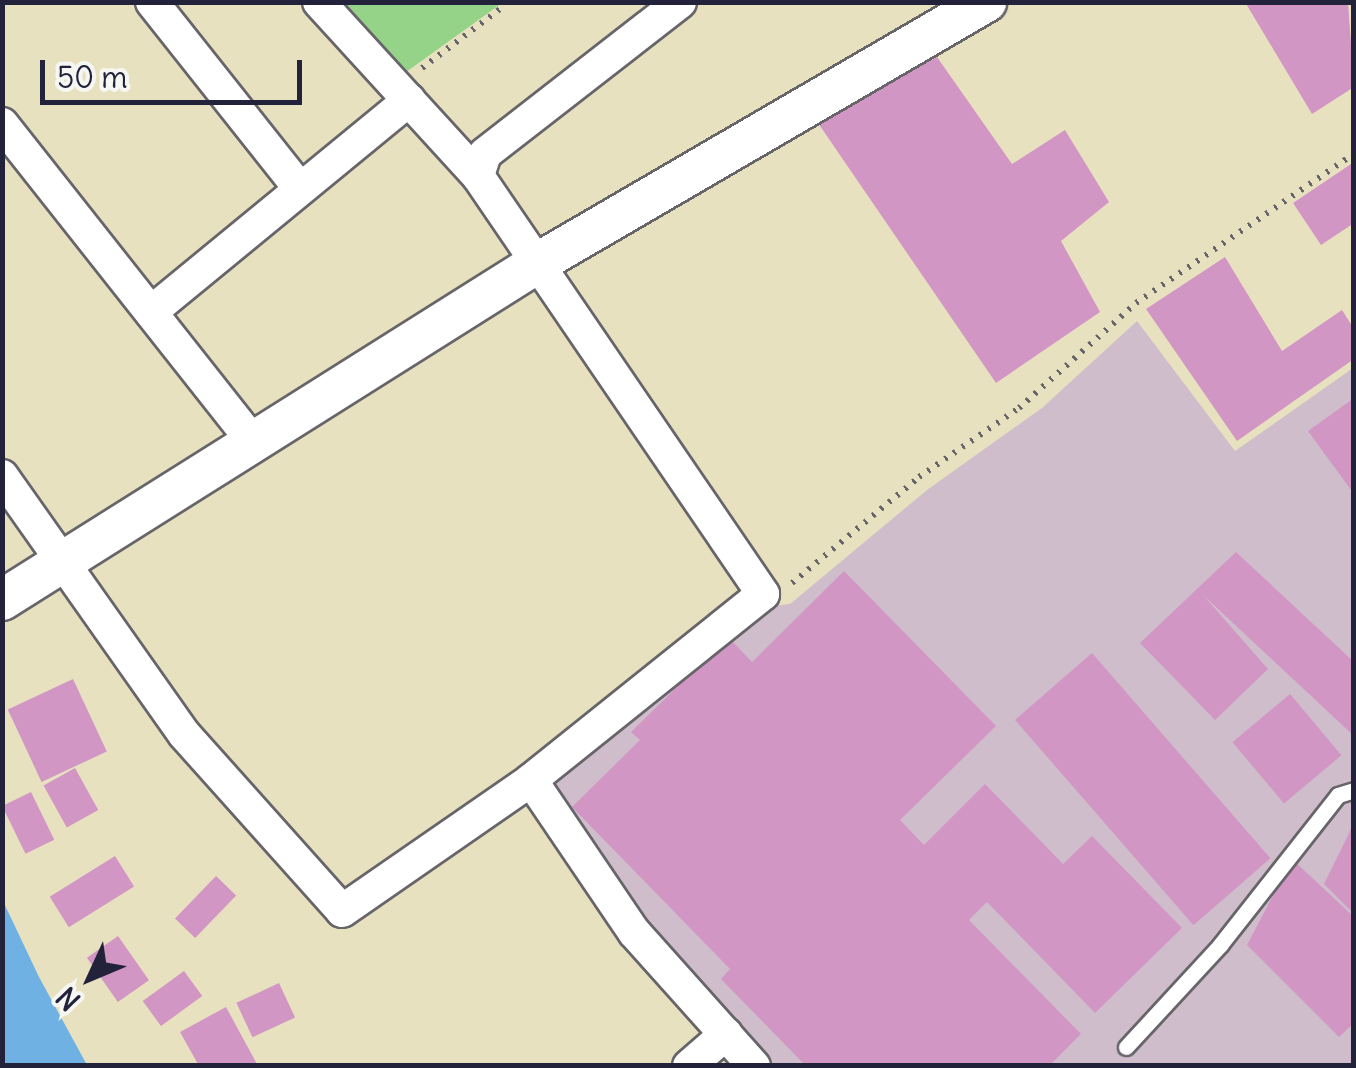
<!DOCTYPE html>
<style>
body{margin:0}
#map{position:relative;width:1356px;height:1068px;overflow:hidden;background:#e8e1c0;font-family:Delius,sans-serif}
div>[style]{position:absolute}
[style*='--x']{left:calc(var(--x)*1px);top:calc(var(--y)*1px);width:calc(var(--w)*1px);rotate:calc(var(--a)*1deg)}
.industrial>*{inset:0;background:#d0bdcc}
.green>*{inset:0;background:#95d389}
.water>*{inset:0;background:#70b1e4}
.building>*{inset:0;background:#d196c4;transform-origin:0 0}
.path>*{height:6px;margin-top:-3px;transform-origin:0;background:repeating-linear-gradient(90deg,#67656a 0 2.5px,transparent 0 10.5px)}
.roads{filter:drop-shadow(2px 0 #67656a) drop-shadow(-2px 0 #67656a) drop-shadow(0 2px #67656a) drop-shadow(0 -2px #67656a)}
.service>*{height:15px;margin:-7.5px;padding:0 7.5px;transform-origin:7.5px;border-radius:7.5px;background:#fff}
.minor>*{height:32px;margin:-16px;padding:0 16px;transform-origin:16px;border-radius:16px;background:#fff}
.tertiary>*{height:40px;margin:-20px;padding:0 20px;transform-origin:20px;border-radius:20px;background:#fff}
span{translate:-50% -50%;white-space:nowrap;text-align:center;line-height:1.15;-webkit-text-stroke:8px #f6f6f2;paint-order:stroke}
.frame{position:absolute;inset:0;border:5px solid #22223b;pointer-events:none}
.north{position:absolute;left:40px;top:928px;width:100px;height:100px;-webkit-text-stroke:8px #f6f6f2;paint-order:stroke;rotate:226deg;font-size:28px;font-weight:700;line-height:40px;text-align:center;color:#22223b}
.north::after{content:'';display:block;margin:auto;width:35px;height:45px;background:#22223b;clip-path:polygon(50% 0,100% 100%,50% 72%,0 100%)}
.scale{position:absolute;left:40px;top:60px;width:262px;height:45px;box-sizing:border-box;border:5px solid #22223b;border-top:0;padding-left:12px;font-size:30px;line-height:35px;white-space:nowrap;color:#22223b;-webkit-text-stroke:8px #f6f6f2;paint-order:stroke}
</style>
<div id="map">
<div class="industrial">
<i style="clip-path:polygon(1137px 321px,1235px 451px,1353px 368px,1353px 1065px,774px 1065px,640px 924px,550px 783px,770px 606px,790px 604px,927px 490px,1042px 408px)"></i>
</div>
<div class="green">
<i style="clip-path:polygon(327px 3px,502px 3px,395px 80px)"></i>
</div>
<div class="water">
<i style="clip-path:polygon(2px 899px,39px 977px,87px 1065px,3px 1065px)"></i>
</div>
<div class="building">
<i style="clip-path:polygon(1245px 2px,1348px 2px,1354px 87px,1312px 114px)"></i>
<i style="clip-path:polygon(937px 57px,1012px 164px,1065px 130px,1109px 202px,1061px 241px,1100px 312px,996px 383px,818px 123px)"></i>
<i style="clip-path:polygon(1354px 162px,1354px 223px,1321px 245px,1293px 203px)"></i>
<i style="clip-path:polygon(1225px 257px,1282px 351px,1342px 310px,1354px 329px,1354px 359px,1237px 441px,1146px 309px)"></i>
<i style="clip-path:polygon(1354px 398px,1354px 494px,1308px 431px)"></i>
<i style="clip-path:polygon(1236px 552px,1354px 662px,1354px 736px,1203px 595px,1268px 669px,1215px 720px,1140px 643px)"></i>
<i style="clip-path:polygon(844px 571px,996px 726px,900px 820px,924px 845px,985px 784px,1063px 864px,1092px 836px,1182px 928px,1095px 1013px,987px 902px,969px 920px,1081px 1034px,1049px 1066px,806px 1066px,721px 979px,730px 969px,572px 807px,640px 740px,631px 732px,728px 637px,752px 662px)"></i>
<i style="left:1092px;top:653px;width:272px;height:102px;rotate:49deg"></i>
<i style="left:73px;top:679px;width:80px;height:72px;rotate:65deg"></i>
<i style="left:1290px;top:694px;width:80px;height:75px;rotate:50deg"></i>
<i style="left:75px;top:768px;width:48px;height:36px;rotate:61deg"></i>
<i style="left:31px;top:792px;width:53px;height:32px;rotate:64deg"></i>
<i style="clip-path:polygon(1354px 823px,1354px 914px,1324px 884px)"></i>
<i style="left:115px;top:856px;width:36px;height:77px;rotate:58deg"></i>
<i style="clip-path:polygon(1292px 859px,1354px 917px,1354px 1023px,1339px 1037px,1247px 945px)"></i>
<i style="left:216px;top:876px;width:28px;height:59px;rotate:44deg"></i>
<i style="left:118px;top:936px;width:54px;height:38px;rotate:55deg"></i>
<i style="left:184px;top:971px;width:31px;height:51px;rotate:54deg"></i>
<i style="left:279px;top:983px;width:38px;height:47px;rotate:65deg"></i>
<i style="clip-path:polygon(226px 1007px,258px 1066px,199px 1066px,180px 1032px)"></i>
</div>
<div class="path">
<i style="--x:422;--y:68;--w:103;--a:-37.1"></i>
<i style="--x:792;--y:583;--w:165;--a:-39.8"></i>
<i style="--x:919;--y:477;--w:121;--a:-34.6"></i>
<i style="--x:1019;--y:408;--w:157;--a:-41.9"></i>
<i style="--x:1136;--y:303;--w:264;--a:-34.4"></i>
</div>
<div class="roads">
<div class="service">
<i style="--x:1126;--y:1047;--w:139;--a:-47.3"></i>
<i style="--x:1220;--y:945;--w:191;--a:-51.8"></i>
<i style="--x:1338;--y:795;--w:17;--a:-17"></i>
</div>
<div class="minor">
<i style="--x:152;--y:2;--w:238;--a:51.6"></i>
<i style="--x:319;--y:2;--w:236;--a:47.6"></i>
<i style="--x:680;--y:2;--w:247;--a:142.1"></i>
<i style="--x:485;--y:154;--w:23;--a:108"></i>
<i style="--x:478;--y:176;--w:506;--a:55.71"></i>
<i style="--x:763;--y:594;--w:297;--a:141.3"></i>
<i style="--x:531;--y:780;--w:184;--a:55.9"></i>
<i style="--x:634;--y:932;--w:180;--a:48.2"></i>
<i style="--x:2;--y:124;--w:408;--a:51.7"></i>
<i style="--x:151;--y:312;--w:334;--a:-39.4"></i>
<i style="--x:2;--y:476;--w:316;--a:54.8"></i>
<i style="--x:184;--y:734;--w:237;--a:48.2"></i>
<i style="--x:342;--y:911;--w:230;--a:-34.7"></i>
<i style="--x:689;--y:1066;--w:49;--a:-40.9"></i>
</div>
<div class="tertiary">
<i style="--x:2;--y:600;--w:631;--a:-32.18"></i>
<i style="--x:536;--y:264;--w:521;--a:-30.21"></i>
</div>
</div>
<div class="frame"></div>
<div class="north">N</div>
<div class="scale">50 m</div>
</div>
